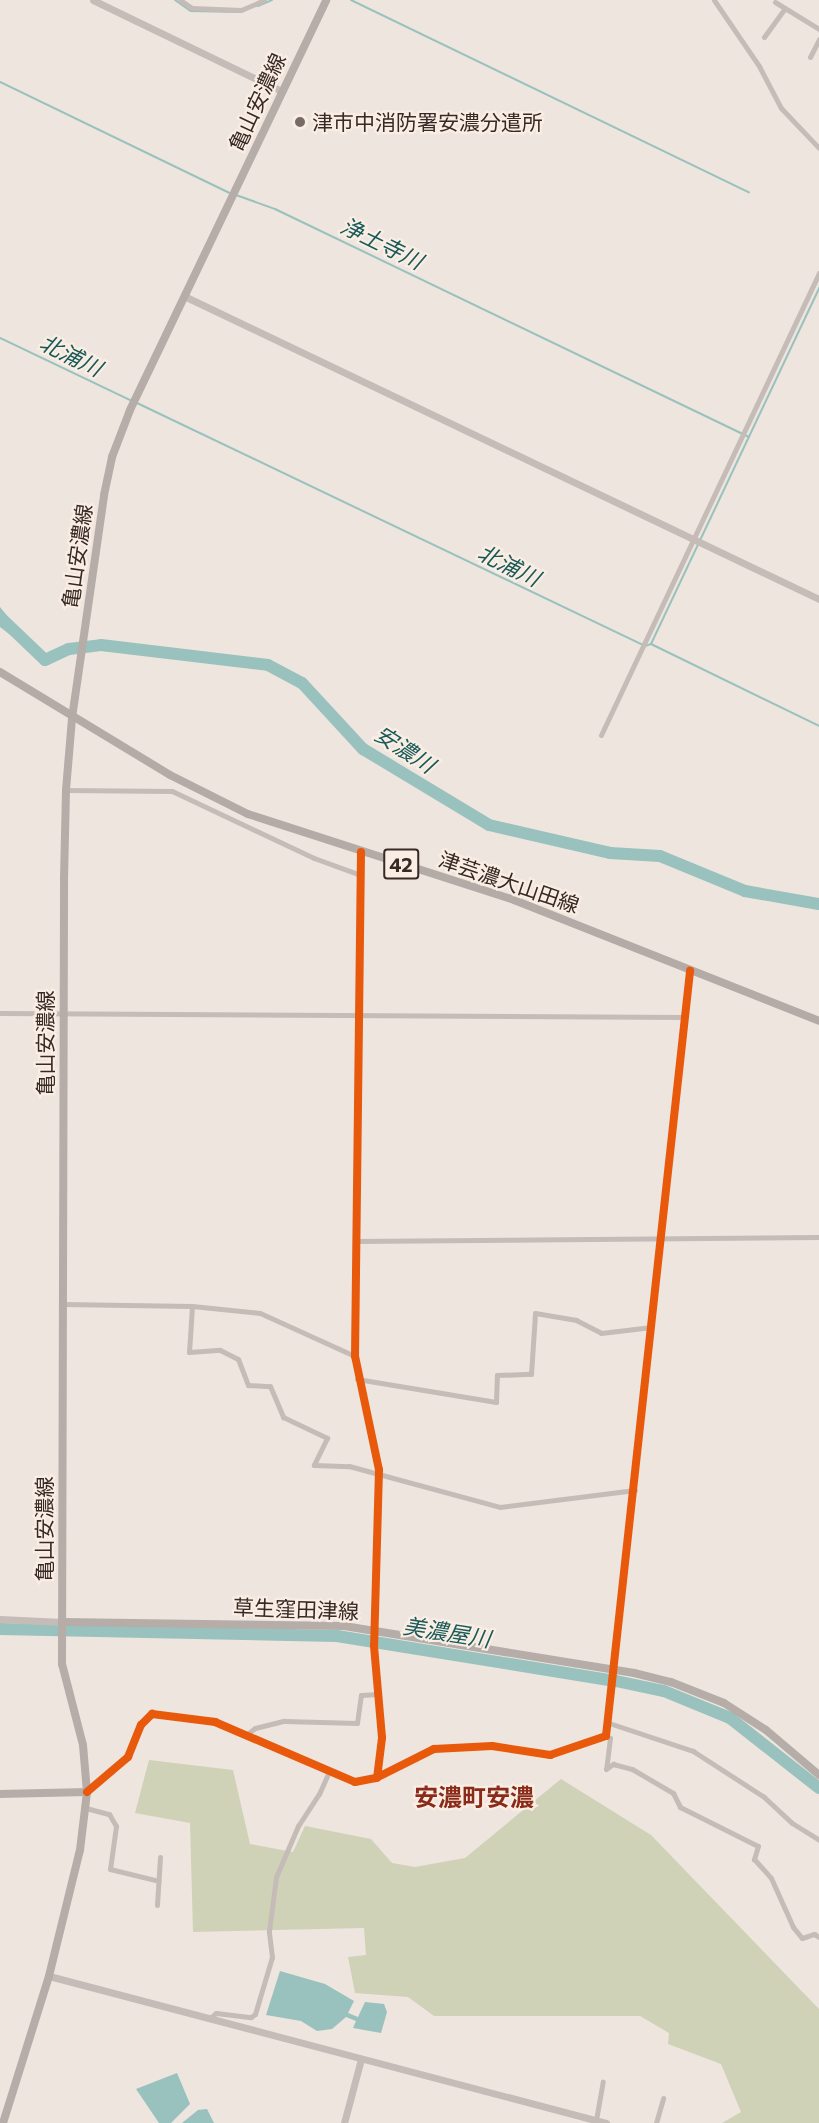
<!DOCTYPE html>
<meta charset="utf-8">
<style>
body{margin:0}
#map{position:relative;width:819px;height:2123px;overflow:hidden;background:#ede5de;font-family:Commissioner,"Noto Sans JP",sans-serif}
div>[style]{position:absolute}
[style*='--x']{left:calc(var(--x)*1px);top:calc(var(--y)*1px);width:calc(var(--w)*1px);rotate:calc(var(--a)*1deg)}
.green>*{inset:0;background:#cfd2b7}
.water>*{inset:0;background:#99c1bd}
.stream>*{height:2px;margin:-1px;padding:0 1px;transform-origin:1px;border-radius:1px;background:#99c1bd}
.river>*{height:12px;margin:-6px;padding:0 6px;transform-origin:6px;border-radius:6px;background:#99c1bd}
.minor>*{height:5px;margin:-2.5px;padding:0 2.5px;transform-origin:2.5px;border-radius:2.5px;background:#c5bcb7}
.tertiary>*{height:7px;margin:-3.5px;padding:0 3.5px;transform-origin:3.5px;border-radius:3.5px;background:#c5bcb7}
.secondary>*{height:8px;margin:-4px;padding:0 4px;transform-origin:4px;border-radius:4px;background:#b6ada8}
.primary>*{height:8px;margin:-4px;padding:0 4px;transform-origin:4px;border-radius:4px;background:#b4aba6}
.cycleway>*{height:8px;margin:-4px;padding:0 4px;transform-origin:4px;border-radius:4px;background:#e8590c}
.dots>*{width:16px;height:16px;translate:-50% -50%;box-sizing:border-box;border:3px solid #faeee4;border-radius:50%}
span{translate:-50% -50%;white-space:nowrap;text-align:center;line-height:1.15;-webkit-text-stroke:4.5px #faeee4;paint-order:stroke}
.shield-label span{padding:2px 4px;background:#faeee4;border:2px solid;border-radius:4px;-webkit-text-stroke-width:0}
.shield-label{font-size:20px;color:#362926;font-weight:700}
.street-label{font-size:21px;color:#362926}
.poi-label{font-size:21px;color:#362926}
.left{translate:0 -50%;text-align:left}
.water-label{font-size:22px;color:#195a59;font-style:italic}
.quarter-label{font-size:24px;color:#8a2b1a;font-weight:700}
</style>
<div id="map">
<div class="green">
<i style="clip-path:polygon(149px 1760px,233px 1770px,250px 1844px,293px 1852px,305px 1826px,371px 1839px,392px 1863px,415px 1867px,465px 1858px,561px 1779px,651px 1835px,819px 2009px,819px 2123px,722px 2123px,741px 2112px,721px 2064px,668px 2044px,669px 2033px,640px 2016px,434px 2016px,408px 1997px,355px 1993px,348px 1957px,366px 1955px,364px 1928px,193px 1932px,190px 1823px,135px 1813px)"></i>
</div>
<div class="water">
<i style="clip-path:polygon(0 607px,24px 637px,38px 656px,0 627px)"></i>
<i style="clip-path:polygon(280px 1971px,325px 1984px,354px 2001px,348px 2013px,358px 2017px,365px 2002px,384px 2004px,387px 2012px,381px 2033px,353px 2028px,356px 2021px,346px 2017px,332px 2029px,317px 2031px,301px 2021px,266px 2015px)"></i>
<i style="clip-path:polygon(177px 2073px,190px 2104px,171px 2123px,159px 2123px,136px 2089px)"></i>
<i style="clip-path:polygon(207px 2109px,214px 2123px,182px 2123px,198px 2110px)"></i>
</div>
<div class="stream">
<i style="--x:175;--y:0;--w:19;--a:35"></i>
<i style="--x:191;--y:11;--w:50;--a:1.1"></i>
<i style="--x:351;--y:0;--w:442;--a:25.8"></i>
<i style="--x:258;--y:6;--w:15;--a:-23"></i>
<i style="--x:0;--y:82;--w:255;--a:25.8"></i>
<i style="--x:236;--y:195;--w:41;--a:19.7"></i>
<i style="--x:275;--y:209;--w:526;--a:25.69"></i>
<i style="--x:0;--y:338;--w:146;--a:25.5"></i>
<i style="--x:137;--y:403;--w:563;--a:25.56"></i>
<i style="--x:645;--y:646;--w:6;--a:-18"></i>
<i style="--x:651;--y:644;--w:394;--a:-64.7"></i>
<i style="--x:651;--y:644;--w:187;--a:26"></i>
</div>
<div class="river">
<i style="--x:0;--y:617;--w:62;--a:43.7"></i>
<i style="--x:45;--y:660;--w:26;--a:-25"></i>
<i style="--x:69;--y:649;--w:32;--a:-7"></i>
<i style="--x:101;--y:645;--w:168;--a:6.8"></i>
<i style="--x:268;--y:665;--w:38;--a:28"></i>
<i style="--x:302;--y:683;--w:90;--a:47.3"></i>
<i style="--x:363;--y:749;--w:147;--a:31.1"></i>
<i style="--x:489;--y:825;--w:124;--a:13"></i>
<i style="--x:610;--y:853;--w:50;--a:3.4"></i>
<i style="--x:660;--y:856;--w:92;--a:22.4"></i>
<i style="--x:745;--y:891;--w:75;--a:10"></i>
<i style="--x:0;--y:1629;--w:337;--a:1.2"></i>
<i style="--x:337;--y:1636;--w:283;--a:9.2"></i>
<i style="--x:616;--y:1681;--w:49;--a:11.8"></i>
<i style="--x:664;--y:1691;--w:71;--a:22.2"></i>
<i style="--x:730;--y:1718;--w:113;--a:38.2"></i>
</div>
<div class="minor">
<i style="--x:180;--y:0;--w:14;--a:34"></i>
<i style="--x:192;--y:8;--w:49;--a:2.3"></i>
<i style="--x:241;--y:10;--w:25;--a:-23"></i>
<i style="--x:714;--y:0;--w:80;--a:55.7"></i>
<i style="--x:759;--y:66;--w:47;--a:62.4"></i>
<i style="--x:781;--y:108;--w:55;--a:46.5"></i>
<i style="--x:775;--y:2;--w:52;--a:31.5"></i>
<i style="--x:764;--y:37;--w:34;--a:-54"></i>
<i style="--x:810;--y:57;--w:20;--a:-63"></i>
<i style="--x:601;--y:735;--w:511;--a:-64.74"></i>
<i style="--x:66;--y:790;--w:106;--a:0.5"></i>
<i style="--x:172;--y:791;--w:157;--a:25.3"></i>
<i style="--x:314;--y:858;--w:47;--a:20"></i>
<i style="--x:361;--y:852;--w:504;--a:90.68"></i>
<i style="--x:355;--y:1356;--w:116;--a:78.1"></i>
<i style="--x:379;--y:1470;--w:176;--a:91.6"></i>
<i style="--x:374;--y:1646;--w:92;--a:85"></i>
<i style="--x:382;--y:1738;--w:40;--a:97.1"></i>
<i style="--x:0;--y:1013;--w:685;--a:0.33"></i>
<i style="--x:356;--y:1241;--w:463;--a:-0.5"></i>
<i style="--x:62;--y:1304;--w:130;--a:0.9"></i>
<i style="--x:192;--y:1306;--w:68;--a:5.9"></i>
<i style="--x:260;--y:1313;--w:104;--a:24.4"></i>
<i style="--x:192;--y:1306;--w:46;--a:93.7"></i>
<i style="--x:189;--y:1352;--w:31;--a:-4"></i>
<i style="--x:220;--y:1350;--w:20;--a:27"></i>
<i style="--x:238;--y:1359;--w:28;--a:69"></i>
<i style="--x:248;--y:1385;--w:22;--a:3"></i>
<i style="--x:270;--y:1386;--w:34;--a:67"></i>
<i style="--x:283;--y:1417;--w:49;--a:25.5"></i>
<i style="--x:327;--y:1438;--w:30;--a:116"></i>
<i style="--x:314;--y:1465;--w:35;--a:2"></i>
<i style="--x:349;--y:1466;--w:156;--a:15.2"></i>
<i style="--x:500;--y:1507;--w:136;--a:-7.2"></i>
<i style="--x:357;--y:1379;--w:141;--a:9.4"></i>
<i style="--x:496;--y:1402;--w:27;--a:-88"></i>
<i style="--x:497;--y:1375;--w:34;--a:-2"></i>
<i style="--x:531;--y:1374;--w:61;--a:-86.2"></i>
<i style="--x:535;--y:1313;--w:42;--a:9.7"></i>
<i style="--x:576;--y:1320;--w:28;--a:27"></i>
<i style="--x:601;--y:1333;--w:51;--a:-6.7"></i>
<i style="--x:609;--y:1723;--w:89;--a:18.4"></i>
<i style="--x:693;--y:1751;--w:85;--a:32.9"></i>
<i style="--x:764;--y:1797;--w:38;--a:43"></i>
<i style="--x:792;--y:1823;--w:32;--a:32"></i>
<i style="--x:246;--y:1735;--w:11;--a:-38"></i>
<i style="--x:255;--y:1728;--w:30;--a:-14"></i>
<i style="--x:284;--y:1721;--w:73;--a:1.6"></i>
<i style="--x:357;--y:1723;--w:28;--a:-82"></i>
<i style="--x:361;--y:1695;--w:18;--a:-3"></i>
<i style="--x:606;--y:1736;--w:4;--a:27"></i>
<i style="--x:610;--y:1738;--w:31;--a:97"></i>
<i style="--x:606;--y:1769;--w:9;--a:-36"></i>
<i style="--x:613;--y:1764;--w:20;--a:15"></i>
<i style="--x:632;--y:1769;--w:48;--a:30.3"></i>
<i style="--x:673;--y:1793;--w:16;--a:63"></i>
<i style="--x:680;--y:1807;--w:87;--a:26.6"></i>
<i style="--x:758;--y:1846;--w:14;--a:107"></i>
<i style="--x:754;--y:1859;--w:25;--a:48"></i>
<i style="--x:771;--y:1878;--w:54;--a:65.8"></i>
<i style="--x:793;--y:1927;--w:14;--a:51"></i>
<i style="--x:802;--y:1938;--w:13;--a:-18"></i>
<i style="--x:814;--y:1934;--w:6;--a:31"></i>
<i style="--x:87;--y:1792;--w:54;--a:-40.5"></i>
<i style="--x:128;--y:1757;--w:35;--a:-68"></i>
<i style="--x:141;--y:1725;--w:16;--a:-45"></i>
<i style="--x:152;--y:1714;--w:64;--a:7.2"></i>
<i style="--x:215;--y:1722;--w:152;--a:23.2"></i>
<i style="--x:355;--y:1782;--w:21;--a:-11"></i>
<i style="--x:376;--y:1778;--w:65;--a:-26.6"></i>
<i style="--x:434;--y:1749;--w:58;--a:-3"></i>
<i style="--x:492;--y:1746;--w:59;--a:8.8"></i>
<i style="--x:550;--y:1755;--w:59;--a:-18.7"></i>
<i style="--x:606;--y:1736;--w:770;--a:-83.73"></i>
<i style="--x:86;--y:1808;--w:24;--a:15"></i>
<i style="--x:109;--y:1814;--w:14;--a:60"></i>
<i style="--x:116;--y:1826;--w:43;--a:97.9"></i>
<i style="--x:110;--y:1869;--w:50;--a:13.8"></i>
<i style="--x:157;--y:1905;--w:48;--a:-86.4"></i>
<i style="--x:209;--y:2019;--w:9;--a:-41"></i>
<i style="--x:216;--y:2013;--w:35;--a:7"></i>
<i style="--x:251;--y:2017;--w:5;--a:-37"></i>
<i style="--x:255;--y:2014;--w:59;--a:-73.4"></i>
<i style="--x:272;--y:1957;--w:26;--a:-97"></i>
<i style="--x:269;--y:1931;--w:54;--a:-82.6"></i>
<i style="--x:276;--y:1877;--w:56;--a:-66.7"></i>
<i style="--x:298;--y:1826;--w:38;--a:-57"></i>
<i style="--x:319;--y:1794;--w:24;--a:-66"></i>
<i style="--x:596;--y:2120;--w:39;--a:-80"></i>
<i style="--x:656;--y:2123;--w:26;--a:-74"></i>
</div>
<div class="tertiary">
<i style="--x:93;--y:0;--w:209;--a:25.8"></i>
<i style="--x:184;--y:296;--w:704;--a:25.51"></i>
<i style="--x:0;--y:1619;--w:62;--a:2.8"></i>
<i style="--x:49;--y:1976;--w:576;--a:14.78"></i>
<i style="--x:344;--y:2123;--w:66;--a:-75.1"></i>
</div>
<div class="secondary">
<i style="--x:62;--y:1622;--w:282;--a:0.8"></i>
<i style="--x:344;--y:1626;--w:294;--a:9.2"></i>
<i style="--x:634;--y:1673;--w:38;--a:14"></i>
<i style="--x:671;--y:1682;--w:57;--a:21.6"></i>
<i style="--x:724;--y:1703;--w:50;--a:32.7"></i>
<i style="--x:766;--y:1730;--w:70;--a:40.3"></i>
<i style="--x:0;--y:1794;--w:87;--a:-1.3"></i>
<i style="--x:3;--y:2123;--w:154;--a:-72.6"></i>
<i style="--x:49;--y:1976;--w:130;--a:-76.2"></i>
<i style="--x:80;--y:1850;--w:58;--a:-83.1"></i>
<i style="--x:87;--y:1792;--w:47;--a:-94.9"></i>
<i style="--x:83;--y:1745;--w:84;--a:-104.5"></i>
<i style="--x:62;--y:1664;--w:785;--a:-89.85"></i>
<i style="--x:64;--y:879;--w:89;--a:-88.7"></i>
<i style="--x:66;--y:790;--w:72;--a:-85.2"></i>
<i style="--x:72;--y:718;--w:225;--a:-81.8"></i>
<i style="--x:104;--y:495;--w:39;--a:-78"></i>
<i style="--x:112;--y:457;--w:50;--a:-69"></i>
<i style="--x:130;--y:410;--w:454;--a:-64.4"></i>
</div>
<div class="primary">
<i style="--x:0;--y:672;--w:199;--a:31.2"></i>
<i style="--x:170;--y:775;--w:87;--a:26.6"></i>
<i style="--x:248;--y:814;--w:280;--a:17.9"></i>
<i style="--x:514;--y:900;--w:328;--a:21.6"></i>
</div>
<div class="cycleway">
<i style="--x:361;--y:852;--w:504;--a:90.68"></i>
<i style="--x:355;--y:1356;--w:116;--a:78.1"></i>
<i style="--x:379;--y:1470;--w:176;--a:91.6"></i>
<i style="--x:374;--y:1646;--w:92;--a:85"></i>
<i style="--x:382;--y:1738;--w:40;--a:97.1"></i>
<i style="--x:87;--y:1792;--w:54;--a:-40.5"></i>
<i style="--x:128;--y:1757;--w:35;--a:-68"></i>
<i style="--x:141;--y:1725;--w:16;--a:-45"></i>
<i style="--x:152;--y:1714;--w:64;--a:7.2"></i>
<i style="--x:215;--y:1722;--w:152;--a:23.2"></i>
<i style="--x:355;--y:1782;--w:21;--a:-11"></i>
<i style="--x:376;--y:1778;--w:65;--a:-26.6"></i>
<i style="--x:434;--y:1749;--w:58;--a:-3"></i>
<i style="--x:492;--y:1746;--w:59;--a:8.8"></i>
<i style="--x:550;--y:1755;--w:59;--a:-18.7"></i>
<i style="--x:606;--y:1736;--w:770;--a:-83.73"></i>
</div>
<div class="dots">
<i style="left:300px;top:122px;background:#766b66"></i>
</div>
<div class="shield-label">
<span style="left:401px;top:864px">42</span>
</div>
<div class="street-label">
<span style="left:257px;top:102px;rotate:-65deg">亀山安濃線</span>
<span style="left:77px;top:556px;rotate:-82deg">亀山安濃線</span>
<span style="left:509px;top:882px;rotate:19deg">津芸濃大山田線</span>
<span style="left:45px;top:1043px;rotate:-90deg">亀山安濃線</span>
<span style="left:44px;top:1529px;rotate:-90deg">亀山安濃線</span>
<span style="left:296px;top:1609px;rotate:2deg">草生窪田津線</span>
</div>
<div class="poi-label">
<span class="left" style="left:312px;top:122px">津市中消防署安濃分遣所</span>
</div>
<div class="water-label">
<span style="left:382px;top:243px;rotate:26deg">浄土寺川</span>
<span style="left:71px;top:355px;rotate:26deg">北浦川</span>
<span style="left:509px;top:565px;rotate:26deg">北浦川</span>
<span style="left:405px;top:749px;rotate:33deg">安濃川</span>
<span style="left:447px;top:1632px;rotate:9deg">美濃屋川</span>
</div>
<div class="quarter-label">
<span style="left:474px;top:1797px">安濃町安濃</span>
</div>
</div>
